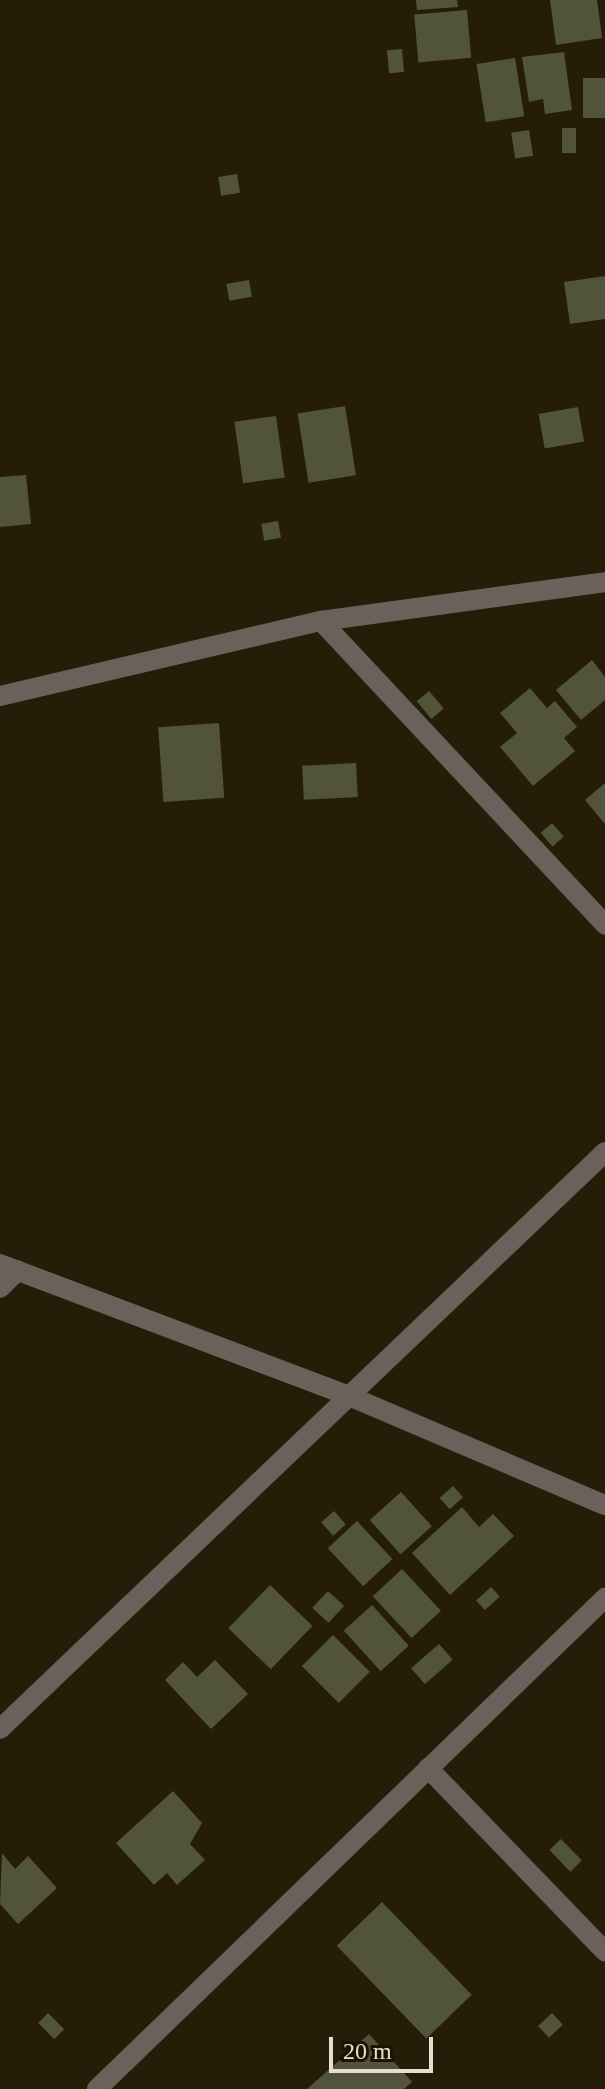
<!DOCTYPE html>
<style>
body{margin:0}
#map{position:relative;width:605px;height:2089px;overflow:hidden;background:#261d08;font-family:Georgia,serif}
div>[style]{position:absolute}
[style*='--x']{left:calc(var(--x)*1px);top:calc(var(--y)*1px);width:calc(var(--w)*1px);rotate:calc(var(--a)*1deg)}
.building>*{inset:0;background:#51533b;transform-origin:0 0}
.minor>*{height:20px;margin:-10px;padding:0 10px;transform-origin:10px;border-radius:10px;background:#6b615b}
span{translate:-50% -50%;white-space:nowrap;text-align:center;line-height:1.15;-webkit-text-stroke:7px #1d1301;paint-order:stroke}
.scale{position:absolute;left:329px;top:2037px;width:104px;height:36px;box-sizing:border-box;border:4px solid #e5dfd2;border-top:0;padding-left:10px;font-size:24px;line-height:28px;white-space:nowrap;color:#e5dfd2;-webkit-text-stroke:6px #1d1301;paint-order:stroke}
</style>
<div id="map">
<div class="building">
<i style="clip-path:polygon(416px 0,457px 0,458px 7px,417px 10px)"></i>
<i style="clip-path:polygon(550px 0,597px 0,602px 38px,556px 45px)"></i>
<i style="left:467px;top:10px;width:48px;height:53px;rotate:85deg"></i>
<i style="left:402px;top:49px;width:23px;height:15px;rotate:85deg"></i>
<i style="clip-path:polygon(564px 52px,572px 110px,545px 114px,543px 99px,529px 102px,522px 57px)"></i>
<i style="left:515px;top:58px;width:59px;height:39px;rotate:81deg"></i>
<i style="left:583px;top:78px;width:22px;height:40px"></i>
<i style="left:562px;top:128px;width:14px;height:25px"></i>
<i style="left:529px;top:130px;width:26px;height:18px;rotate:81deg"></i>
<i style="left:237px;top:174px;width:19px;height:19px;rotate:81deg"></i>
<i style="clip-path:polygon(605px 276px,605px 319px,570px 324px,564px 282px)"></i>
<i style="left:249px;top:280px;width:17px;height:23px;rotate:80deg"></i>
<i style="left:345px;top:406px;width:70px;height:48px;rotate:81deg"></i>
<i style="left:578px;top:407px;width:35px;height:40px;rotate:80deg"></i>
<i style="left:276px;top:416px;width:62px;height:42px;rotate:82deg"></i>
<i style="clip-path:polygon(26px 475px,31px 524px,0 527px,0 477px)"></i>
<i style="left:278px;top:521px;width:17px;height:17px;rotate:80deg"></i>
<i style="clip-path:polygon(592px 660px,605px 677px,605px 700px,581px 720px,556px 690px)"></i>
<i style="clip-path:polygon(530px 688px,547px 708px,555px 701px,577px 727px,564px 738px,575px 751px,533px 786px,500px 747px,517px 733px,500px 713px)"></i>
<i style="left:429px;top:691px;width:23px;height:16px;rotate:50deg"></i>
<i style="left:219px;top:723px;width:75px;height:61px;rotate:86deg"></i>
<i style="left:356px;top:763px;width:34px;height:54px;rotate:87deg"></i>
<i style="clip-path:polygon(605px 783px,605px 824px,585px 800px)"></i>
<i style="left:552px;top:823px;width:18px;height:15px;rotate:49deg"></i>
<i style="left:453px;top:1486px;width:15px;height:18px;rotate:48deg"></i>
<i style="left:401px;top:1492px;width:46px;height:42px;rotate:48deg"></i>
<i style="clip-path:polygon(462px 1507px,479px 1527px,493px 1514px,514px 1536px,450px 1595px,412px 1553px)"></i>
<i style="left:334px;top:1511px;width:18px;height:17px;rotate:49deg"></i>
<i style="left:357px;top:1521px;width:52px;height:40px;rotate:47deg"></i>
<i style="left:402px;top:1569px;width:57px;height:40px;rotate:47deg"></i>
<i style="left:270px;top:1585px;width:59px;height:60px;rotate:44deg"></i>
<i style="left:491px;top:1587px;width:13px;height:20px;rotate:48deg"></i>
<i style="left:328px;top:1591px;width:22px;height:23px;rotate:43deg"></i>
<i style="left:372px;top:1605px;width:55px;height:38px;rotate:48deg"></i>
<i style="left:333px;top:1635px;width:52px;height:44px;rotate:45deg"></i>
<i style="left:439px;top:1644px;width:21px;height:37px;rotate:49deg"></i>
<i style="clip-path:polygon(215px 1660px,248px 1694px,211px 1729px,165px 1680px,183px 1662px,197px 1677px)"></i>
<i style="clip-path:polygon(173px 1791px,202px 1823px,190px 1844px,205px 1860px,177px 1885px,167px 1873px,154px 1885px,116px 1843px)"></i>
<i style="left:561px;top:1839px;width:30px;height:16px;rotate:46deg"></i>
<i style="clip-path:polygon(2px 1853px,15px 1869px,28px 1856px,57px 1888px,18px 1924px,0 1904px)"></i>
<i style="left:382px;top:1902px;width:129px;height:63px;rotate:46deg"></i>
<i style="left:48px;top:2013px;width:23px;height:14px;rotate:45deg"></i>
<i style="left:552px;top:2013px;width:16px;height:19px;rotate:47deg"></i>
<i style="clip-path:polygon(369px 2034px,412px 2082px,404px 2089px,307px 2089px)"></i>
</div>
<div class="minor">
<i style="--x:321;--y:621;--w:416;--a:46.9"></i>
<i style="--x:0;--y:696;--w:330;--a:-13.2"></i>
<i style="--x:321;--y:621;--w:287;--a:-7.8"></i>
<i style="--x:0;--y:1264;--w:373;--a:20.7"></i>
<i style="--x:349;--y:1396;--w:278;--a:23.1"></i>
<i style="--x:0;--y:1288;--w:25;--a:-45"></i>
<i style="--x:0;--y:1729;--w:836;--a:-43.64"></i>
<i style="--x:428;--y:1768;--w:255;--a:46"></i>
<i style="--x:97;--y:2089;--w:707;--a:-44.03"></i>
</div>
<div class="scale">20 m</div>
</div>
